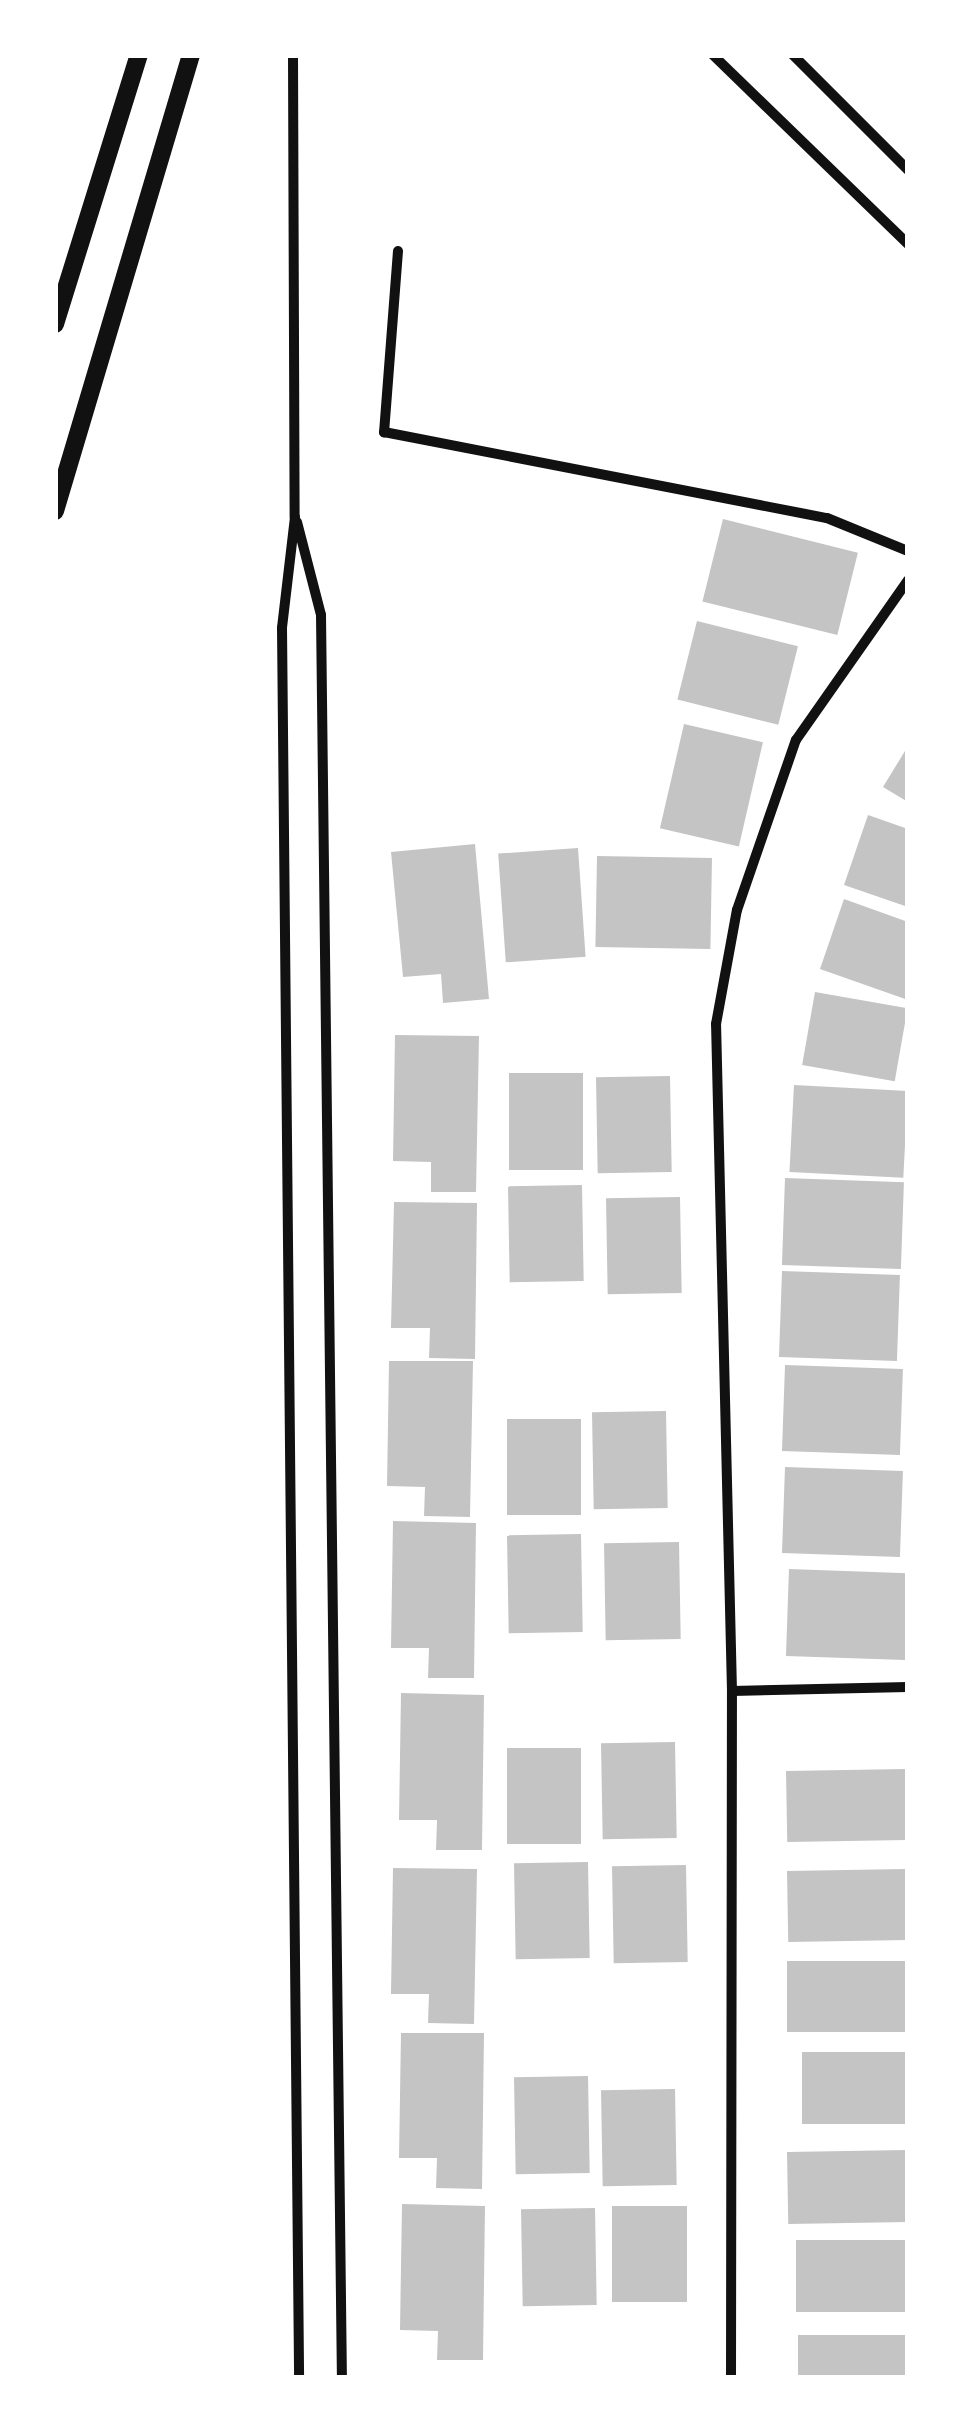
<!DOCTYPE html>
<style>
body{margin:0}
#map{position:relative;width:963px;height:2433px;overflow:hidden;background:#fff;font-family:Overpass,sans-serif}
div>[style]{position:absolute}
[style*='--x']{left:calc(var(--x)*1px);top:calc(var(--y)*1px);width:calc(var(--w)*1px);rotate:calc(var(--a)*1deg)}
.building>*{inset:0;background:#c4c4c4;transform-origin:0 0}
.minor>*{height:10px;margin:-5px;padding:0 5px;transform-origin:5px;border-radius:5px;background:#111}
.tertiary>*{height:18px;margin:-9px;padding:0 9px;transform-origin:9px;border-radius:9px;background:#111}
span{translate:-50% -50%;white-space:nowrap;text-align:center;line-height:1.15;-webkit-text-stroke:10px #fff;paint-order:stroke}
.frame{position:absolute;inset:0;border:58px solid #fff;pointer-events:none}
</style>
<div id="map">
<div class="building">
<i style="left:723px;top:519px;width:139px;height:85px;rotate:14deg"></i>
<i style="left:697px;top:621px;width:104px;height:81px;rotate:14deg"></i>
<i style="left:684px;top:724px;width:81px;height:107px;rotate:13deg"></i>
<i style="clip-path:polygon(908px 746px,908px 802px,883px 787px)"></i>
<i style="clip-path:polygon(868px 815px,908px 829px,908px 907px,844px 885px)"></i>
<i style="clip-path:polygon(475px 844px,489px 999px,443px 1003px,441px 974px,403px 977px,391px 852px)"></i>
<i style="left:578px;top:848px;width:109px;height:80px;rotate:86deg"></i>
<i style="left:597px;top:856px;width:115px;height:91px;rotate:1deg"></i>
<i style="clip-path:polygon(844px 899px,908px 922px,908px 1000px,820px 969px)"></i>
<i style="left:815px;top:992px;width:94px;height:74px;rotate:10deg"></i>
<i style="clip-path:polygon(395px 1035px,479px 1036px,476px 1192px,431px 1192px,431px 1162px,393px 1161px)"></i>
<i style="left:583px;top:1073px;width:97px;height:74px;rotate:90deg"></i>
<i style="left:670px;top:1076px;width:96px;height:74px;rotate:89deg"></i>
<i style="left:794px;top:1085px;width:114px;height:87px;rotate:3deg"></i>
<i style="left:785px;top:1178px;width:119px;height:87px;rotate:2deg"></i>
<i style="left:582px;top:1185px;width:96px;height:74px;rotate:89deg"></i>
<i style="left:680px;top:1197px;width:96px;height:74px;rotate:89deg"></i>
<i style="clip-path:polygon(394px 1202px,477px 1203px,475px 1359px,429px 1358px,430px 1328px,391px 1328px)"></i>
<i style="left:782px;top:1271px;width:118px;height:86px;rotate:2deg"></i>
<i style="clip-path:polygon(389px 1361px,473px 1361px,470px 1517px,424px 1516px,425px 1487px,387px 1486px)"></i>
<i style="left:785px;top:1365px;width:118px;height:86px;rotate:2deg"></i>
<i style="left:666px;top:1411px;width:97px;height:74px;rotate:89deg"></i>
<i style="left:581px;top:1419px;width:96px;height:74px;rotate:90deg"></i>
<i style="left:785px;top:1467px;width:118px;height:86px;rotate:2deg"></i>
<i style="clip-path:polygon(393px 1521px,476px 1523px,474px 1678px,428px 1678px,429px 1648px,391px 1648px)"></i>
<i style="left:581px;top:1534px;width:98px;height:74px;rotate:89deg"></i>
<i style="left:679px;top:1542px;width:97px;height:75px;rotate:89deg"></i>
<i style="left:789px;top:1569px;width:119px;height:87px;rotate:2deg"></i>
<i style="clip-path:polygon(401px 1693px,484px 1695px,482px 1850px,436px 1850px,437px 1820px,399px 1820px)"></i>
<i style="left:675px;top:1742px;width:96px;height:74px;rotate:89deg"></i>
<i style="left:581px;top:1748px;width:96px;height:74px;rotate:90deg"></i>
<i style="left:906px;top:1769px;width:71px;height:120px;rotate:89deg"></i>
<i style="left:588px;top:1862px;width:96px;height:74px;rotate:89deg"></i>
<i style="left:686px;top:1865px;width:97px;height:74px;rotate:89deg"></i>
<i style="clip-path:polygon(393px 1868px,477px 1869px,474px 2024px,428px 2023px,429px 1994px,391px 1994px)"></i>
<i style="left:906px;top:1869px;width:71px;height:119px;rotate:89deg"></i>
<i style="left:907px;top:1961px;width:71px;height:120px;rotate:90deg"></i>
<i style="clip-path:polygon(401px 2033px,484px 2033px,482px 2189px,436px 2188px,437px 2158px,399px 2158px)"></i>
<i style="left:908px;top:2052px;width:72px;height:106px;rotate:90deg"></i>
<i style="left:588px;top:2076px;width:97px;height:74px;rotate:89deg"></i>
<i style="left:675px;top:2089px;width:96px;height:74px;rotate:89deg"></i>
<i style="left:907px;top:2150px;width:72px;height:120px;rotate:89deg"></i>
<i style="clip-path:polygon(402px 2204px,485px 2206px,483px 2360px,437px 2360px,438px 2331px,400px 2330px)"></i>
<i style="left:687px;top:2206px;width:96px;height:75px;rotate:90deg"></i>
<i style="left:595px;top:2208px;width:97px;height:74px;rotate:89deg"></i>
<i style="left:908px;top:2240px;width:72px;height:112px;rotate:90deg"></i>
<i style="left:908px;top:2335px;width:43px;height:110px;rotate:90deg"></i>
</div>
<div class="minor">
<i style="--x:293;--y:55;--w:462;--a:89.8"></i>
<i style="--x:295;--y:517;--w:112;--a:96.7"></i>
<i style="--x:282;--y:628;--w:1750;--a:89.44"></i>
<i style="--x:713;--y:55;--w:272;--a:44.1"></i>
<i style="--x:793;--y:55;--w:163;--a:45"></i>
<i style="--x:398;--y:251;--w:182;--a:94.4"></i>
<i style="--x:384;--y:432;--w:451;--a:11"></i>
<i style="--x:827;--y:518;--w:87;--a:22.2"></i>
<i style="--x:297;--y:522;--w:96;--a:75.5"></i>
<i style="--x:321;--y:615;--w:1763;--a:89.32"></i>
<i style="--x:732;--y:1691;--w:176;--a:-1.3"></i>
<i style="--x:731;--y:2378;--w:687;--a:-89.92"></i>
<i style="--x:732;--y:1691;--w:667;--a:-91.37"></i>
<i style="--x:716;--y:1024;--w:116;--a:-79.6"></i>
<i style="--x:737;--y:910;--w:180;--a:-70.9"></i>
<i style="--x:796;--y:740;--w:195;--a:-55"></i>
</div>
<div class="tertiary">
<i style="--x:55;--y:324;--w:282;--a:-72.7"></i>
<i style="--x:55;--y:511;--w:476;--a:-73.4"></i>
</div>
<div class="frame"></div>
</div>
